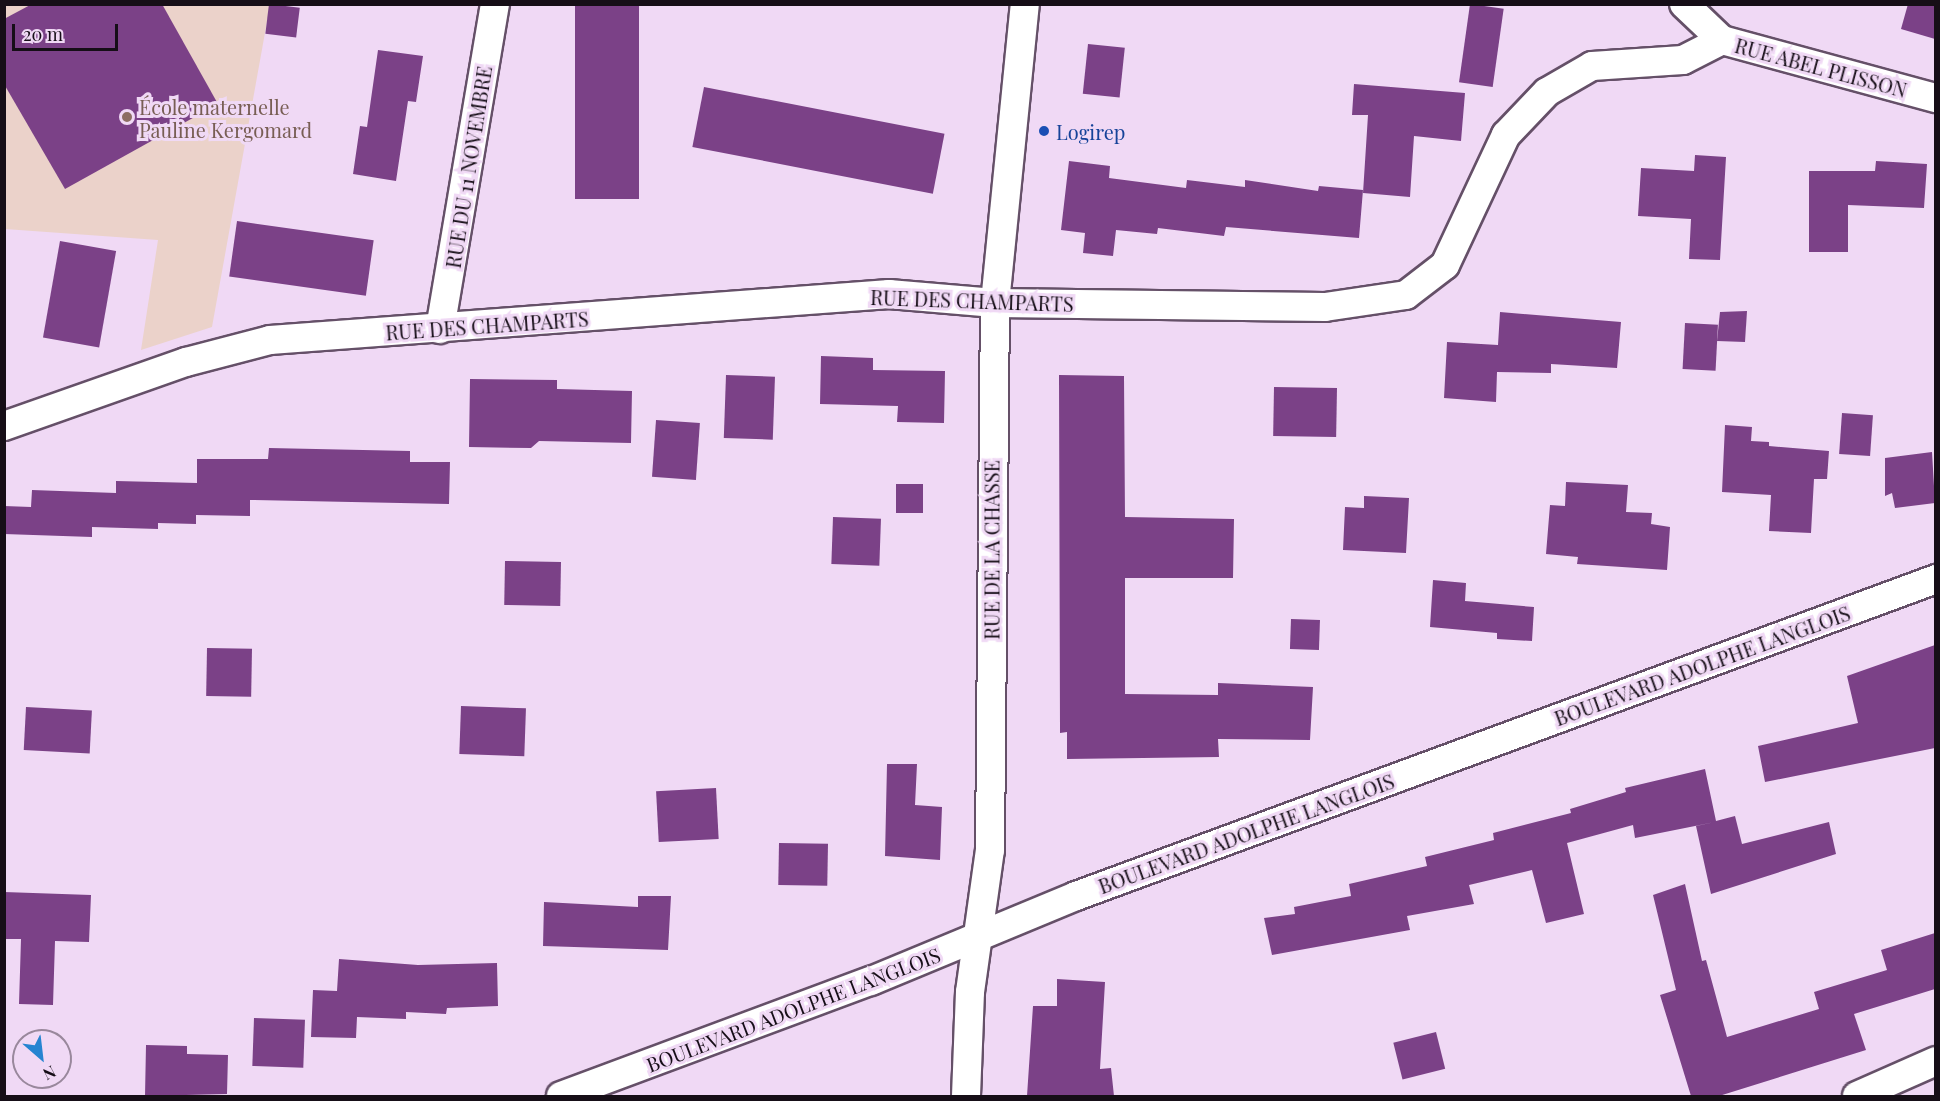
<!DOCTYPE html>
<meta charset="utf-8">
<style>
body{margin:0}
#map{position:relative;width:1940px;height:1101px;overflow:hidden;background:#f0d9f5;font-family:"Playfair Display",serif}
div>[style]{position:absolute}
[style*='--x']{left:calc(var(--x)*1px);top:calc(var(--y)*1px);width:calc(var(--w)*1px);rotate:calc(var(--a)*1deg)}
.education>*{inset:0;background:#ebd2ca}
.building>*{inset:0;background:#7b4187;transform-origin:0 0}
.roads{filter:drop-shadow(2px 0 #655068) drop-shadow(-2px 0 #655068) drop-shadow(0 2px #655068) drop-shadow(0 -2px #655068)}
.minor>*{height:28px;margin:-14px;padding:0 14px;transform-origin:14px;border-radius:14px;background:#fff}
.dots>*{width:16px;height:16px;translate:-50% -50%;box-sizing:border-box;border:3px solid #f0d9f5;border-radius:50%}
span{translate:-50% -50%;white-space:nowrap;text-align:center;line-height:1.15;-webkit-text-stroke:6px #f0d9f5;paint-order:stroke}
.street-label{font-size:20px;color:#160e17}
.education-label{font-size:20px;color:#785e54}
.left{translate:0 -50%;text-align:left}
.transit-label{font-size:20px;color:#164399}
.frame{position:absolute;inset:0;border:6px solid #160e17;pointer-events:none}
.north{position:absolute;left:12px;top:1029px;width:60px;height:60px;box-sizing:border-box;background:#f0d9f5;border:2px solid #99889c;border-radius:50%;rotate:152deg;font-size:16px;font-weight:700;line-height:24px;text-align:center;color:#160e17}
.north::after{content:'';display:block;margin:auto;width:21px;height:27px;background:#2684d1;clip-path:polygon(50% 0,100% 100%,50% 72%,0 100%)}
.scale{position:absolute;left:12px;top:24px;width:106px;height:27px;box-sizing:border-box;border:3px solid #160e17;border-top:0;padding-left:8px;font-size:18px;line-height:21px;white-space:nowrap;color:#160e17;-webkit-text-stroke:4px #f0d9f5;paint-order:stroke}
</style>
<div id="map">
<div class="education">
<i style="clip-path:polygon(4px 5px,270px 5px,212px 327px,141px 350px,158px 240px,5px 229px)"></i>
</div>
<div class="building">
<i style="clip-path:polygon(32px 4px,162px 4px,218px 104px,65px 189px,4px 84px,4px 19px)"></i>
<i style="left:269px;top:4px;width:31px;height:30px;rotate:7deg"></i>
<i style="left:575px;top:4px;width:64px;height:195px"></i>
<i style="left:1470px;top:4px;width:34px;height:79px;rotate:8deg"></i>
<i style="clip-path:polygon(1908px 4px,1935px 4px,1935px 39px,1901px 29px)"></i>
<i style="left:1088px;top:44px;width:37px;height:50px;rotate:6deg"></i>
<i style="clip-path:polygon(378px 50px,423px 56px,416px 102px,408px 101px,396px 181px,353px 174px,360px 126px,367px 127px)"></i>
<i style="clip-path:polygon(1354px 84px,1465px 93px,1461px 141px,1414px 136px,1410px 197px,1363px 193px,1368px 115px,1352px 115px)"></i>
<i style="left:704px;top:87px;width:245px;height:61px;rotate:11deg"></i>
<i style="clip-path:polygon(1695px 155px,1726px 157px,1720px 260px,1689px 259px,1691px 219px,1638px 216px,1641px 168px,1694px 171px)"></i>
<i style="clip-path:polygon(1069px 161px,1110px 166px,1109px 178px,1186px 188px,1187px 180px,1245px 187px,1245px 180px,1318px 191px,1319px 186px,1363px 190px,1359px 238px,1226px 227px,1224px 236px,1158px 228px,1157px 234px,1116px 230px,1113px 256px,1083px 253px,1085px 233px,1061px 230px)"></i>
<i style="clip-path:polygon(1876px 161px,1927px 164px,1924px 208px,1848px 205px,1848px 252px,1809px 252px,1809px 171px,1875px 171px)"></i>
<i style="left:237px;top:221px;width:138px;height:56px;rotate:8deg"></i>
<i style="left:60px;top:241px;width:57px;height:98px;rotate:10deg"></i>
<i style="clip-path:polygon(1747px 311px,1745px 342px,1717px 341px,1720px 312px)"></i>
<i style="clip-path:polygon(1500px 312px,1621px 322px,1617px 368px,1551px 364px,1551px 373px,1497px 372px,1496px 402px,1444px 398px,1447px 342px,1498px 345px)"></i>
<i style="left:1685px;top:323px;width:33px;height:46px;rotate:3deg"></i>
<i style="clip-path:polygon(821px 356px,873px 358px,873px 370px,945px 371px,944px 423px,897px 422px,898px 406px,820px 404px)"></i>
<i style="left:726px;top:375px;width:49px;height:63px;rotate:2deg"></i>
<i style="clip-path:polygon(1059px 375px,1124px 376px,1125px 517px,1234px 519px,1233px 578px,1125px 578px,1125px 694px,1218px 695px,1218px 683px,1313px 687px,1310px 740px,1218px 739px,1219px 757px,1067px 759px,1067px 732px,1060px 733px)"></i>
<i style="clip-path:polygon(470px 379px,557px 380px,557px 389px,632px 391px,631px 443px,539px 441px,531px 448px,469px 447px)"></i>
<i style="left:1274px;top:387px;width:63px;height:49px;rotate:1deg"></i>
<i style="left:1842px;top:413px;width:31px;height:41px;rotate:4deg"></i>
<i style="left:656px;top:420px;width:44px;height:57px;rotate:4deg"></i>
<i style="clip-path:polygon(1725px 425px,1752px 427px,1751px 441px,1769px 442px,1769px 446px,1829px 451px,1827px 479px,1814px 479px,1811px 533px,1769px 531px,1771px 495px,1722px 492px)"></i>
<i style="clip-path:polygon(269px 448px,410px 451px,410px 462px,450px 462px,449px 504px,250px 500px,250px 516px,196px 515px,196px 524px,158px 523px,158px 529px,92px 527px,92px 537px,4px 534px,4px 506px,31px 507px,32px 490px,116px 493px,116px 481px,197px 483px,197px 459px,268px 459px)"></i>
<i style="clip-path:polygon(1932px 452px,1935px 503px,1895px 508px,1892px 493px,1885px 496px,1885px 458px)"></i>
<i style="clip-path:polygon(1566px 482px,1628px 485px,1626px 512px,1652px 513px,1651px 524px,1670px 527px,1667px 570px,1577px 564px,1578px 557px,1546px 554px,1550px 505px,1565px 506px)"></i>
<i style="left:896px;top:484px;width:27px;height:29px"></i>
<i style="clip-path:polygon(1364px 496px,1409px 498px,1406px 553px,1343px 550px,1345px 507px,1364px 508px)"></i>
<i style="left:833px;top:517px;width:48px;height:47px;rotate:2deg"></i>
<i style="left:505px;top:561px;width:56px;height:44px;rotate:1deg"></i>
<i style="clip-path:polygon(1433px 580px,1466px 583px,1465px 601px,1534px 607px,1532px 641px,1497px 639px,1497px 633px,1430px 627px)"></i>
<i style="left:1291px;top:619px;width:29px;height:30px;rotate:2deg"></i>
<i style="clip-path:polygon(1935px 645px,1935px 748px,1765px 782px,1758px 746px,1858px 723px,1847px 676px)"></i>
<i style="left:207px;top:648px;width:45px;height:48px;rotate:1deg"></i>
<i style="left:461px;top:706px;width:65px;height:48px;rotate:2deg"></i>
<i style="left:26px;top:707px;width:66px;height:43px;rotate:3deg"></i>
<i style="clip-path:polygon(887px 764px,917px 764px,915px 805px,942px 807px,940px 860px,885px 856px)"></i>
<i style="clip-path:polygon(1705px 769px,1716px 821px,1735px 816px,1742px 844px,1829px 822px,1836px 854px,1711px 894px,1696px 826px,1715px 822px,1635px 838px,1633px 825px,1567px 843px,1584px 914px,1546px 923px,1532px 870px,1469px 885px,1474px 904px,1407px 916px,1410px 930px,1272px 955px,1264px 918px,1295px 914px,1294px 907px,1351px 896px,1349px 884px,1427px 866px,1425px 857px,1494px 840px,1493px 833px,1571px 813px,1570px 809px,1626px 792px,1625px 788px)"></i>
<i style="left:716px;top:788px;width:51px;height:60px;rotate:87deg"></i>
<i style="left:779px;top:843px;width:49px;height:42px;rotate:1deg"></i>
<i style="clip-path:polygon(1685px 884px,1702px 961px,1706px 960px,1727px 1037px,1819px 1009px,1814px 992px,1887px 970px,1881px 950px,1935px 933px,1935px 989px,1854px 1014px,1866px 1050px,1719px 1096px,1691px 1096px,1660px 995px,1676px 990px,1653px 895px)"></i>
<i style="clip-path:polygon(4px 892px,91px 895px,89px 942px,55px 941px,53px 1005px,19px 1004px,21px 939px,4px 939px)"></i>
<i style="clip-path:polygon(638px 896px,671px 896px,668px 950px,543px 946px,544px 902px,638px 907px)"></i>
<i style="clip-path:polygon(339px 959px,418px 965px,497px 963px,498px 1006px,447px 1008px,446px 1014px,406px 1012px,406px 1019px,357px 1017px,356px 1038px,311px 1037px,313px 990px,337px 991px)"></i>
<i style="clip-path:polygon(1057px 979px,1105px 982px,1100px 1069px,1111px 1068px,1114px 1096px,1027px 1096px,1033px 1006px,1057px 1006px)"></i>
<i style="left:254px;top:1018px;width:51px;height:48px;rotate:2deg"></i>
<i style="left:1436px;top:1032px;width:38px;height:44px;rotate:76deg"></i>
<i style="clip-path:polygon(146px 1045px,187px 1046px,187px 1054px,228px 1055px,227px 1094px,145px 1096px)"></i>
</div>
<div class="roads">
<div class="minor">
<i style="--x:1684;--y:4;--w:52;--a:43.5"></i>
<i style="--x:1722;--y:40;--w:222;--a:15.2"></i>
<i style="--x:440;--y:329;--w:330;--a:-80.4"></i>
<i style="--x:4;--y:426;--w:193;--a:-19.4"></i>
<i style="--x:186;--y:362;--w:87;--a:-14.7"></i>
<i style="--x:270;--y:340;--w:621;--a:-4.25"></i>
<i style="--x:889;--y:294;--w:106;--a:4.9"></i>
<i style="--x:995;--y:303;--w:330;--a:0.7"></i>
<i style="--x:1325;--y:307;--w:82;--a:-8.4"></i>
<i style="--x:1406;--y:295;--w:49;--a:-37.6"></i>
<i style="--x:1445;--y:265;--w:144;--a:-64.9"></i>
<i style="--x:1506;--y:135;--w:59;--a:-46.4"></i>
<i style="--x:1547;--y:92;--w:52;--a:-30"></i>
<i style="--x:1592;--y:66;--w:91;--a:-3.8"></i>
<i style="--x:1683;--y:60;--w:44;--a:-27.1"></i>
<i style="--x:561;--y:1096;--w:331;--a:-20.4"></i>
<i style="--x:871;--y:981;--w:222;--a:-22.5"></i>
<i style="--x:1076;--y:896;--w:917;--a:-20.23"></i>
<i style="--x:966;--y:1096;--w:104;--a:-87.8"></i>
<i style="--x:970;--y:992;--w:143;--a:-82"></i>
<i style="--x:990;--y:850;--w:547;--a:-89.48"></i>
<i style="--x:995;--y:303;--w:301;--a:-84.3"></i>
<i style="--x:1857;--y:1096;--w:86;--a:-23.9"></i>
</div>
</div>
<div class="dots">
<i style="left:127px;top:117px;background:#8d6e63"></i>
<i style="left:1044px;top:131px;background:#1a4fb4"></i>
</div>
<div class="street-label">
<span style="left:1821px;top:67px;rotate:15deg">RUE ABEL PLISSON</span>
<span style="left:468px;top:167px;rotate:-81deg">RUE DU 11 NOVEMBRE</span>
<span style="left:972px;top:300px;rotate:2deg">RUE DES CHAMPARTS</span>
<span style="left:487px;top:325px;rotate:-4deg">RUE DES CHAMPARTS</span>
<span style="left:991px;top:550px;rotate:-90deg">RUE DE LA CHASSE</span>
<span style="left:1702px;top:665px;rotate:-20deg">BOULEVARD ADOLPHE LANGLOIS</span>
<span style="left:1246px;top:833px;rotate:-20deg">BOULEVARD ADOLPHE LANGLOIS</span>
<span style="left:793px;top:1009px;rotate:-21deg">BOULEVARD ADOLPHE LANGLOIS</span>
</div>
<div class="education-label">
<span class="left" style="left:139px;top:118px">École maternelle<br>Pauline Kergomard</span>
</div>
<div class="transit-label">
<span class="left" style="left:1056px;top:131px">Logirep</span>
</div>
<div class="frame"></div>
<div class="north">N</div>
<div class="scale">20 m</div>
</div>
